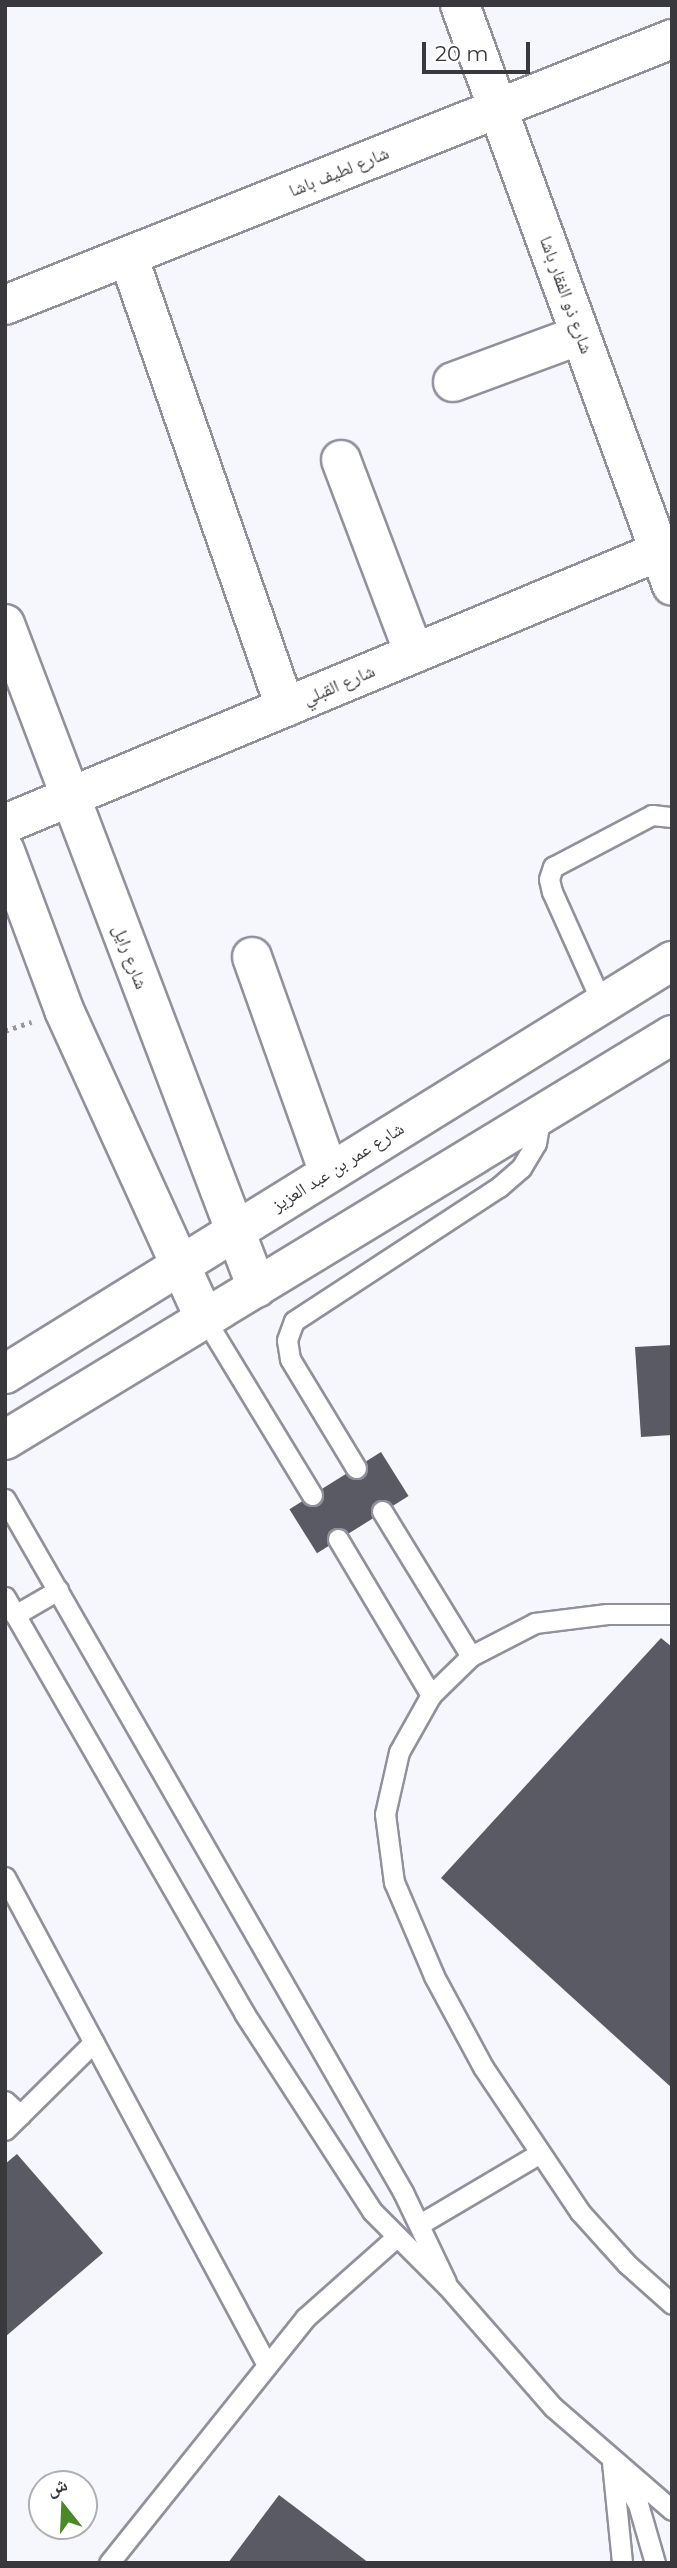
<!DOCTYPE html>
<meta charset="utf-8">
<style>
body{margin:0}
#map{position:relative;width:677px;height:2568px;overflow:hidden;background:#f6f6fd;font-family:Montserrat,"Noto Naskh Arabic",sans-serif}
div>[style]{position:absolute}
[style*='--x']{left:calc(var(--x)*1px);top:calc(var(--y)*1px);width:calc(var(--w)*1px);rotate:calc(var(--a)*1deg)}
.building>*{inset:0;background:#5a5a64;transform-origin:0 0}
.path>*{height:4.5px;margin-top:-2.25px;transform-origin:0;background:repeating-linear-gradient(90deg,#97979d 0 3.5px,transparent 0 8.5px)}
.roads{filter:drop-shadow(2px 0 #91919c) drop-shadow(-2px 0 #91919c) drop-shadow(0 2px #91919c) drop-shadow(0 -2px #91919c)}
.service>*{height:19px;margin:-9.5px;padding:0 9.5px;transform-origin:9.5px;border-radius:9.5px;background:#fff}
.minor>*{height:38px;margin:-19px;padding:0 19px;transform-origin:19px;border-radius:19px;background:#fff}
.tertiary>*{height:38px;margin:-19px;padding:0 19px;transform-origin:19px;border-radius:19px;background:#fff}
.secondary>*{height:38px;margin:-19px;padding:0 19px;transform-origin:19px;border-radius:19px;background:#fff}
span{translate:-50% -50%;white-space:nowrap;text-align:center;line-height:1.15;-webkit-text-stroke:7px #fff;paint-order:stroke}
.street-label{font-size:18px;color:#38383d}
.frame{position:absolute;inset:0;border:7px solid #38383d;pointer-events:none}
.north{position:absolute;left:28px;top:2470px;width:70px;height:70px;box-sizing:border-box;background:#fff;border:2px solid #afafb1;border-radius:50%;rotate:342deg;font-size:19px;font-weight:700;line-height:28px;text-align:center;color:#38383d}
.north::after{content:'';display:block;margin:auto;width:24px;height:32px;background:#4b8827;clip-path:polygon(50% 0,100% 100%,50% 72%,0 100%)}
.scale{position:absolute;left:422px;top:42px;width:108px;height:32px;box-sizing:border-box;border:4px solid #38383d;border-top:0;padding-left:9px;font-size:21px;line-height:24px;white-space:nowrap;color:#38383d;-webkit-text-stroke:5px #fff;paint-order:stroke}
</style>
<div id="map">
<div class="building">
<i style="clip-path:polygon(672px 1345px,672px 1435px,641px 1437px,635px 1347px)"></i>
<i style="left:381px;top:1452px;width:52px;height:108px;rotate:58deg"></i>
<i style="clip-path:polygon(661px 1638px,672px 1647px,672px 2088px,441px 1878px)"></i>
<i style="clip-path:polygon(17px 2154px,103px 2253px,5px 2337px,5px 2164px)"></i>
<i style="clip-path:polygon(279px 2495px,369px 2563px,228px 2563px)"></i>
</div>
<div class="path">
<i style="--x:5;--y:1031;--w:28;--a:-19"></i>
</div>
<div class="roads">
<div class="service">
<i style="--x:602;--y:1003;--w:122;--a:-114.2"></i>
<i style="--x:552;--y:892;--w:13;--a:-103"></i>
<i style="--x:549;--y:879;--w:13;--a:-72"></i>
<i style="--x:553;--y:867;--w:112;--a:-27.7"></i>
<i style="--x:652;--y:815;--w:20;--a:6"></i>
<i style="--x:205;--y:1319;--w:206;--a:58.7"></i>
<i style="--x:356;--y:1468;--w:127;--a:-121.2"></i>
<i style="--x:290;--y:1359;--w:19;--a:-99"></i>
<i style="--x:287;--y:1340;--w:20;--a:-70"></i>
<i style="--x:294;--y:1321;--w:245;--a:-33.2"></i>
<i style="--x:499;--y:1187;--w:29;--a:-41"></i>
<i style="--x:521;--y:1168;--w:29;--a:-59"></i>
<i style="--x:536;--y:1143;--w:29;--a:-80"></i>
<i style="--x:5;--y:1499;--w:799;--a:60.13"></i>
<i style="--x:403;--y:2192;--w:100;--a:64.5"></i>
<i style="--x:382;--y:1511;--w:170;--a:58.5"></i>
<i style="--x:338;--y:1539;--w:182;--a:59.2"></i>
<i style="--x:5;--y:1597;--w:480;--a:60.1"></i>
<i style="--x:244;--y:2013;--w:236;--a:57.1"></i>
<i style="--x:372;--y:2211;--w:106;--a:45"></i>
<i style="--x:447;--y:2286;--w:161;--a:48.8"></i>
<i style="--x:553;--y:2407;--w:157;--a:40.9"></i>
<i style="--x:672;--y:1614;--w:65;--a:180"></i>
<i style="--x:607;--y:1614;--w:73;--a:172.9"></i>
<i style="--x:535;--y:1623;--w:72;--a:152.7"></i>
<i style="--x:471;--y:1656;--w:56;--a:135.7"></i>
<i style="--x:431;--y:1695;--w:65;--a:119.3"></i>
<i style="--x:399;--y:1752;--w:64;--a:102.7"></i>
<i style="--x:385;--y:1814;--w:69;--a:82.5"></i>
<i style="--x:394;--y:1882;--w:102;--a:66.9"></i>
<i style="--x:434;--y:1976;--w:103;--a:61.7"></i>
<i style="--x:483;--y:2067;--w:174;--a:56.2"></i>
<i style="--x:580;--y:2212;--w:70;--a:47.9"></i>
<i style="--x:627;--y:2264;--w:60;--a:41.6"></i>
<i style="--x:15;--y:1615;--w:50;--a:-30.2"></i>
<i style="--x:5;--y:1877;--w:554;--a:61.77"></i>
<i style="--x:5;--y:2101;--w:21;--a:43"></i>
<i style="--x:5;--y:2130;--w:125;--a:-44.7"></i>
<i style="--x:420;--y:2224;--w:139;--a:-30.6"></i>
<i style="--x:612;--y:2462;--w:101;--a:84.3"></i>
<i style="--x:620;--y:2474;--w:35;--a:59"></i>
<i style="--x:638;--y:2504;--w:61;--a:73.9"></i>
<i style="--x:109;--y:2563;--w:314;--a:-51.3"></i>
<i style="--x:305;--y:2318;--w:120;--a:-41.6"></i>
</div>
<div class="minor">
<i style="--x:460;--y:5;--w:618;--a:69.95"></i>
<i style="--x:128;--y:256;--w:478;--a:70.8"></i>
<i style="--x:5;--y:305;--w:718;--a:-21.74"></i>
<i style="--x:453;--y:382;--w:135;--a:-20.3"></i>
<i style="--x:341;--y:460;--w:206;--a:69.3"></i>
<i style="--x:5;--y:824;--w:723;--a:-22.63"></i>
<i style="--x:252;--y:957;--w:229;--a:70.4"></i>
</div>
<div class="tertiary">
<i style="--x:5;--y:624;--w:710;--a:69.22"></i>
<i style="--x:5;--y:851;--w:170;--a:69.6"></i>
<i style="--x:64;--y:1010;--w:340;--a:65.5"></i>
</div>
<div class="secondary">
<i style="--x:5;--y:1374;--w:785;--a:-31.77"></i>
<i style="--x:5;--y:1440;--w:780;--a:-31.27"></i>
</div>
</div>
<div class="street-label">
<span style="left:339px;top:172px;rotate:-22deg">شارع لطيف باشا</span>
<span style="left:566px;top:295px;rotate:70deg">شارع ذو الفقار باشا</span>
<span style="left:339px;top:685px;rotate:-23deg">شارع القبلي</span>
<span style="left:130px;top:957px;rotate:69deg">شارع رايل</span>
<span style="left:338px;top:1167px;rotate:-32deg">شارع عمر بن عبد العزيز</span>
</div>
<div class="frame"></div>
<div class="north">ش</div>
<div class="scale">20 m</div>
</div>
